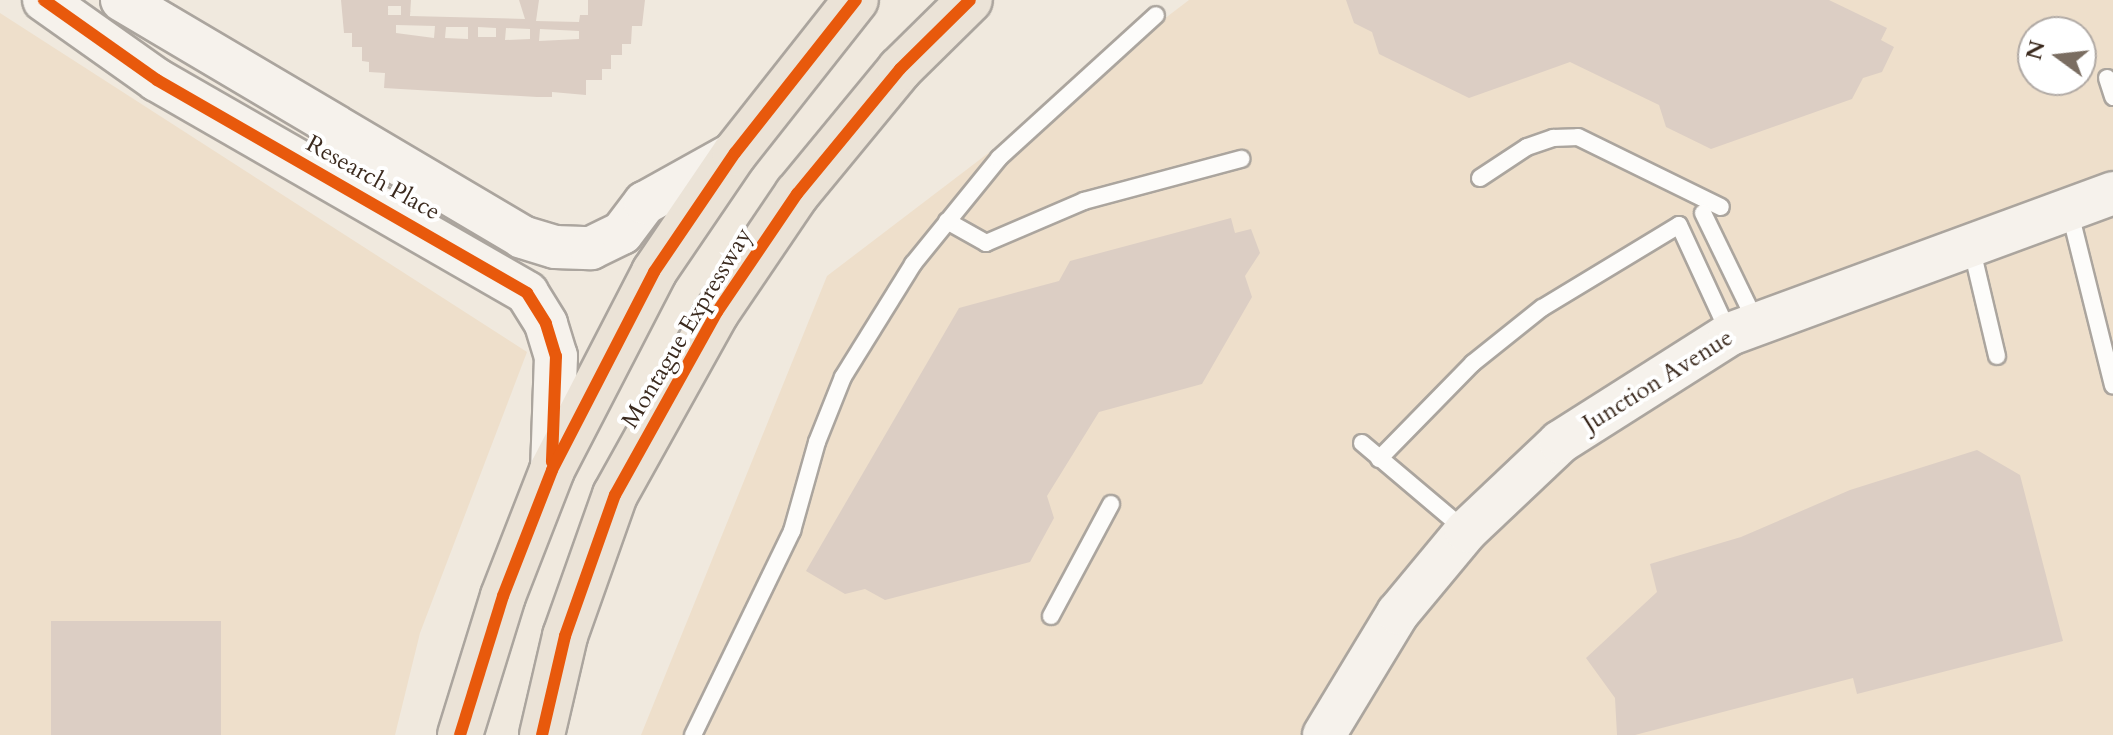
<!DOCTYPE html>
<style>
body{margin:0}
#map{position:relative;width:2113px;height:735px;overflow:hidden;background:#f0e9de;font-family:Cardo,serif}
div>[style]{position:absolute}
[style*='--x']{left:calc(var(--x)*1px);top:calc(var(--y)*1px);width:calc(var(--w)*1px);rotate:calc(var(--a)*1deg)}
.built>*{inset:0;background:#eedfcb}
.building>*{inset:0;background:#dccec4;transform-origin:0 0}
.roads{filter:drop-shadow(2px 0 #aba59e) drop-shadow(-2px 0 #aba59e) drop-shadow(0 2px #aba59e) drop-shadow(0 -2px #aba59e)}
.lane>*{height:16px;margin:-8px;padding:0 8px;transform-origin:8px;border-radius:8px;background:#fdfcfa}
.secondary>*{height:42px;margin:-21px;padding:0 21px;transform-origin:21px;border-radius:21px;background:#f6f2ec}
.highway>*{height:44px;margin:-22px;padding:0 22px;transform-origin:22px;border-radius:22px;background:#ebe3d7}
.cycleway>*{height:12px;margin:-6px;padding:0 6px;transform-origin:6px;border-radius:6px;background:#e8590c}
span{translate:-50% -50%;white-space:nowrap;text-align:center;line-height:1.15;-webkit-text-stroke:8px #fff;paint-order:stroke}
.street-label{font-size:24px;color:#3b2a1e}
.north{position:absolute;left:2017px;top:16px;width:80px;height:80px;box-sizing:border-box;background:#fff;border:2px solid #b1aaa5;border-radius:50%;rotate:285deg;font-size:22px;font-weight:700;line-height:32px;text-align:center;color:#3b2a1e}
.north::after{content:'';display:block;margin:auto;width:28px;height:36px;background:#7a6d61;clip-path:polygon(50% 0,100% 100%,50% 72%,0 100%)}
</style>
<div id="map">
<div class="built">
<i style="clip-path:polygon(evenodd,1189px 0,2113px 0,2113px 735px,641px 735px,827px 276px,1189px 0,2033px 32px,2081px 32px,2081px 80px,2033px 80px,2033px 32px)"></i>
<i style="clip-path:polygon(0 13px,527px 352px,420px 633px,395px 735px,0 735px)"></i>
</div>
<div class="building">
<i style="clip-path:polygon(evenodd,341px 0,411px 0,410px 16px,525px 19px,519px 0,539px 0,536px 21px,579px 22px,580px 15px,588px 15px,588px 0,645px 0,642px 26px,632px 26px,631px 44px,622px 44px,622px 55px,611px 55px,611px 69px,602px 69px,602px 80px,586px 80px,586px 95px,552px 92px,552px 97px,537px 97px,384px 88px,385px 73px,369px 72px,369px 62px,362px 61px,362px 47px,352px 47px,352px 33px,344px 33px,341px 0,388px 6px,401px 6px,401px 15px,388px 15px,388px 6px,341px 0,396px 25px,435px 26px,434px 38px,396px 33px,396px 25px,341px 0,446px 27px,468px 27px,468px 39px,445px 38px,446px 27px,341px 0,478px 27px,496px 28px,496px 37px,478px 37px,478px 27px,341px 0,506px 28px,530px 29px,530px 39px,505px 40px,506px 28px,341px 0,540px 29px,579px 31px,579px 39px,539px 41px,540px 29px)"></i>
<i style="clip-path:polygon(1346px 0,1829px 0,1887px 28px,1881px 40px,1894px 47px,1882px 72px,1863px 78px,1852px 99px,1711px 149px,1666px 127px,1659px 105px,1570px 62px,1469px 98px,1379px 54px,1372px 32px,1354px 23px)"></i>
<i style="clip-path:polygon(1231px 218px,1235px 233px,1251px 229px,1260px 253px,1245px 276px,1252px 297px,1202px 384px,1099px 412px,1047px 496px,1054px 518px,1030px 562px,885px 600px,865px 589px,845px 594px,806px 571px,959px 308px,1059px 281px,1070px 261px)"></i>
<i style="clip-path:polygon(1977px 450px,2020px 475px,2063px 641px,1857px 694px,1853px 678px,1635px 735px,1617px 735px,1615px 698px,1586px 658px,1657px 592px,1650px 564px,1741px 537px,1850px 490px)"></i>
<i style="left:51px;top:621px;width:170px;height:114px"></i>
</div>
<div class="roads">
<div class="lane">
<i style="--x:2107;--y:78;--w:20;--a:72"></i>
<i style="--x:1480;--y:178;--w:56;--a:-33.4"></i>
<i style="--x:1527;--y:147;--w:28;--a:-19"></i>
<i style="--x:1553;--y:138;--w:25;--a:-2"></i>
<i style="--x:1578;--y:137;--w:159;--a:26.1"></i>
<i style="--x:2069;--y:209;--w:182;--a:76"></i>
<i style="--x:1703;--y:213;--w:121;--a:64.1"></i>
<i style="--x:947;--y:221;--w:45;--a:29.4"></i>
<i style="--x:986;--y:243;--w:107;--a:-23.2"></i>
<i style="--x:1084;--y:201;--w:163;--a:-15"></i>
<i style="--x:1971;--y:246;--w:113;--a:76.7"></i>
<i style="--x:1362;--y:443;--w:135;--a:40.2"></i>
<i style="--x:1379;--y:459;--w:134;--a:-45.6"></i>
<i style="--x:1473;--y:363;--w:88;--a:-38.6"></i>
<i style="--x:1542;--y:308;--w:160;--a:-31.2"></i>
<i style="--x:1679;--y:225;--w:119;--a:65.2"></i>
<i style="--x:1051;--y:616;--w:127;--a:-61.8"></i>
<i style="--x:693;--y:735;--w:227;--a:-64.1"></i>
<i style="--x:792;--y:531;--w:92;--a:-74.3"></i>
<i style="--x:817;--y:442;--w:70;--a:-68.2"></i>
<i style="--x:843;--y:377;--w:133;--a:-58.2"></i>
<i style="--x:913;--y:264;--w:136;--a:-50.9"></i>
<i style="--x:999;--y:158;--w:212;--a:-42.3"></i>
</div>
<div class="secondary">
<i style="--x:44;--y:0;--w:138;--a:35.3"></i>
<i style="--x:157;--y:80;--w:427;--a:29.9"></i>
<i style="--x:527;--y:293;--w:36;--a:58"></i>
<i style="--x:546;--y:324;--w:34;--a:73"></i>
<i style="--x:556;--y:356;--w:114;--a:92"></i>
<i style="--x:122;--y:0;--w:465;--a:30.6"></i>
<i style="--x:522;--y:237;--w:34;--a:17"></i>
<i style="--x:555;--y:247;--w:36;--a:2"></i>
<i style="--x:591;--y:248;--w:34;--a:-26"></i>
<i style="--x:622;--y:233;--w:38;--a:-53"></i>
<i style="--x:645;--y:203;--w:103;--a:-29.1"></i>
<i style="--x:1324;--y:735;--w:143;--a:-58.8"></i>
<i style="--x:1398;--y:613;--w:107;--a:-50.3"></i>
<i style="--x:1466;--y:531;--w:129;--a:-43.4"></i>
<i style="--x:1560;--y:442;--w:201;--a:-32.4"></i>
<i style="--x:1730;--y:334;--w:408;--a:-20.2"></i>
</div>
<div class="highway">
<i style="--x:460;--y:735;--w:145;--a:-72.8"></i>
<i style="--x:503;--y:596;--w:135;--a:-68.7"></i>
<i style="--x:552;--y:470;--w:223;--a:-62.7"></i>
<i style="--x:654;--y:272;--w:144;--a:-55.8"></i>
<i style="--x:735;--y:153;--w:195;--a:-51.7"></i>
<i style="--x:542;--y:735;--w:102;--a:-76.9"></i>
<i style="--x:565;--y:636;--w:150;--a:-70.5"></i>
<i style="--x:615;--y:495;--w:210;--a:-60.9"></i>
<i style="--x:717;--y:312;--w:143;--a:-55.9"></i>
<i style="--x:797;--y:194;--w:162;--a:-50.5"></i>
<i style="--x:900;--y:69;--w:98;--a:-44.6"></i>
</div>
</div>
<div class="cycleway">
<i style="--x:44;--y:0;--w:138;--a:35.3"></i>
<i style="--x:157;--y:80;--w:427;--a:29.9"></i>
<i style="--x:527;--y:293;--w:36;--a:58"></i>
<i style="--x:546;--y:324;--w:34;--a:73"></i>
<i style="--x:556;--y:356;--w:106;--a:92.2"></i>
<i style="--x:460;--y:735;--w:145;--a:-72.8"></i>
<i style="--x:503;--y:596;--w:135;--a:-68.7"></i>
<i style="--x:552;--y:470;--w:223;--a:-62.7"></i>
<i style="--x:654;--y:272;--w:144;--a:-55.8"></i>
<i style="--x:735;--y:153;--w:195;--a:-51.7"></i>
<i style="--x:542;--y:735;--w:102;--a:-76.9"></i>
<i style="--x:565;--y:636;--w:150;--a:-70.5"></i>
<i style="--x:615;--y:495;--w:210;--a:-60.9"></i>
<i style="--x:717;--y:312;--w:143;--a:-55.9"></i>
<i style="--x:797;--y:194;--w:162;--a:-50.5"></i>
<i style="--x:900;--y:69;--w:98;--a:-44.6"></i>
</div>
<div class="street-label">
<span style="left:373px;top:178px;rotate:29deg">Research Place</span>
<span style="left:687px;top:328px;rotate:-59deg">Montague Expressway</span>
<span style="left:1658px;top:381px;rotate:-32deg">Junction Avenue</span>
</div>
<div class="north">N</div>
</div>
